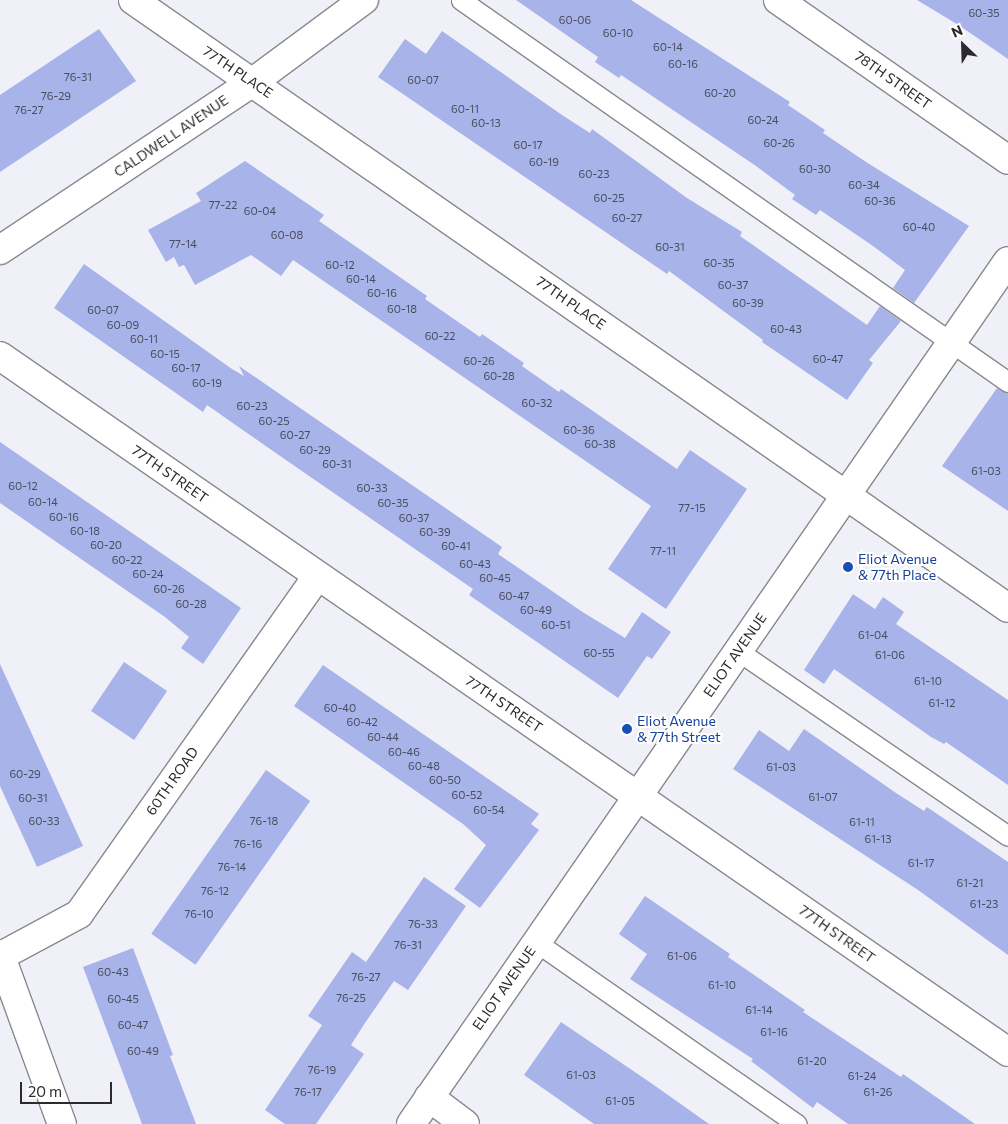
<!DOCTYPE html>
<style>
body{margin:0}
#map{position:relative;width:1008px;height:1124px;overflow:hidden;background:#f0f1f8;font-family:Commissioner,sans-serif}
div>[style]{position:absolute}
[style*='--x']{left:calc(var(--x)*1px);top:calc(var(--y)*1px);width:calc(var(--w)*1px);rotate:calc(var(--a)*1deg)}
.building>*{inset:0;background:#a7b3e9;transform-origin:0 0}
.roads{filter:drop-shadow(1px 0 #88898f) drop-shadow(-1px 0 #88898f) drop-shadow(0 1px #88898f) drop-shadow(0 -1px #88898f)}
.service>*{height:19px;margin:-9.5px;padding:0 9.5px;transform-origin:9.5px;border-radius:9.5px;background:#fff}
.minor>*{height:28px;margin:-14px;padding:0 14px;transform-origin:14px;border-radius:14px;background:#fff}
.dots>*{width:14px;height:14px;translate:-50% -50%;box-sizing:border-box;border:2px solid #fff;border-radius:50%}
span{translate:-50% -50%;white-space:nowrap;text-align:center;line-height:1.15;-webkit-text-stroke:4px #fff;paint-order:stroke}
.number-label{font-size:11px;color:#4a4d5d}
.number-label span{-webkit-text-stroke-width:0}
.street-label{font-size:14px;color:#2b2b2e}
.transit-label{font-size:14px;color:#164399}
.left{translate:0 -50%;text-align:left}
.north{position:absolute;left:938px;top:20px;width:50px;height:50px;-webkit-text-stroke:4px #fff;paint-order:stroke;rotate:336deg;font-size:14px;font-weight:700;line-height:20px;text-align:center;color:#2b2b2e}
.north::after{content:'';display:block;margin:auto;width:18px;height:22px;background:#2b2b2e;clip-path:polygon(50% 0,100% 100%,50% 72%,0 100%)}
.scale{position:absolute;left:20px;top:1082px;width:92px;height:22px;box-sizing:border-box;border:2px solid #2b2b2e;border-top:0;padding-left:6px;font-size:15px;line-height:18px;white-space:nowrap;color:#2b2b2e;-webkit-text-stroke:4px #fff;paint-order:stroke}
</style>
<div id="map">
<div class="building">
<i style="clip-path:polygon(516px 0,631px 0,790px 102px,788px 105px,825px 130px,823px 133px,866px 162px,969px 226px,914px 303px,893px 288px,905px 270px,873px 246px,820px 210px,816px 215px,792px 199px,795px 195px,756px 166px,621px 75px,619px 78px,595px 62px,598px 57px)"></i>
<i style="clip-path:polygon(917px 0,1008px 0,1008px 59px,960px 26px)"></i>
<i style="clip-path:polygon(99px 29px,136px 81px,0 172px,0 95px)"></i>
<i style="clip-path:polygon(442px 31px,562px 115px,590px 133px,592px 129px,687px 198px,742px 232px,740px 236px,867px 325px,880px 306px,901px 321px,869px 360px,873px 363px,847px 400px,762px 342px,763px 340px,669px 271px,667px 274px,378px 77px,405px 39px,426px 54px)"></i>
<i style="clip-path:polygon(245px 161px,324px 215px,319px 221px,427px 296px,425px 299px,480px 337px,482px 334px,524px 363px,522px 366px,559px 392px,561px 389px,677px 469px,690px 450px,747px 489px,666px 609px,608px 569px,651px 506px,293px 260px,281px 276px,251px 255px,195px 285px,184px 265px,179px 267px,174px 257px,166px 262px,148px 230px,201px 201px,196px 193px)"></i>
<i style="clip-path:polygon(84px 264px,232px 369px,244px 376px,239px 366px,502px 547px,498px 554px,581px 611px,625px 638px,642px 612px,671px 632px,652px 659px,647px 656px,618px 698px,469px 595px,473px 589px,270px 449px,207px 405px,203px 412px,54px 308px)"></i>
<i style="clip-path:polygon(997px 388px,1008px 393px,1008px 511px,942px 466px)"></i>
<i style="clip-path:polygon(0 442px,241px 608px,203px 664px,181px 648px,189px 637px,165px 617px,0 503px)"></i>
<i style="clip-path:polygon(853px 594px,875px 609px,883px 597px,904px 612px,896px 624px,1008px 700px,1008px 785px,946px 742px,944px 744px,931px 737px,834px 669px,824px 684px,804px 670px)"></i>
<i style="left:124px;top:662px;width:52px;height:59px;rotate:34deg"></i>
<i style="clip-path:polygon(0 664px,83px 846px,37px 867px,0 786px)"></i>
<i style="clip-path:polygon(323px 665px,539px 814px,531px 824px,539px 830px,480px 908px,454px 889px,486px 845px,463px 824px,294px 706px)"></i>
<i style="clip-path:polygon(804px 729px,896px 793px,924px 811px,927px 807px,1008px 862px,1008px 955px,918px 890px,733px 769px,759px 730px,789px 751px)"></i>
<i style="left:266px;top:770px;width:54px;height:200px;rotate:35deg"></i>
<i style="clip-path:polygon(424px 877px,466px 906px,408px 990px,394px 981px,365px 1023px,351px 1045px,364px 1054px,316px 1124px,285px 1124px,265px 1110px,322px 1025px,308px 1016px,352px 952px,366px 962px)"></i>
<i style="clip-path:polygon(645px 896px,730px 954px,728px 957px,805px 1010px,803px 1012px,901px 1077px,903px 1074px,975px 1124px,848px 1124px,817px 1102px,813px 1108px,801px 1099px,751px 1061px,753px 1059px,630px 979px,647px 954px,619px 934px)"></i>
<i style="clip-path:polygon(133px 948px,173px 1055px,170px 1056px,196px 1124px,142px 1124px,83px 967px)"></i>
<i style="clip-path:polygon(561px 1022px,651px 1083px,709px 1124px,594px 1124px,524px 1075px)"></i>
</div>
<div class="roads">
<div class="service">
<i style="--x:461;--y:0;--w:667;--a:34.93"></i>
<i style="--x:738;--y:651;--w:327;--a:34.4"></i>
<i style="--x:536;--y:942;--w:318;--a:34.9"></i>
</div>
<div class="minor">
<i style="--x:133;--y:0;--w:1065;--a:34.79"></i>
<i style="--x:778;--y:0;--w:280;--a:34.8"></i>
<i style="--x:0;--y:250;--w:304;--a:-33.6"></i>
<i style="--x:253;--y:82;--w:138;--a:-36.5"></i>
<i style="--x:0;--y:356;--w:1225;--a:34.62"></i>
<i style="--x:0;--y:954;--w:181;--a:70"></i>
<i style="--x:1;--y:956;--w:89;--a:-28.3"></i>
<i style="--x:79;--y:914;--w:413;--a:-54.8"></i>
<i style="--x:429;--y:1097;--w:45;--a:36.9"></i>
<i style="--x:411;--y:1124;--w:1049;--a:-55.33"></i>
</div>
</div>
<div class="dots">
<i style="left:848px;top:567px;background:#1a4fb4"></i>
<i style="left:627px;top:729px;background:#1a4fb4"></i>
</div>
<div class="number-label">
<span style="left:984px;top:13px">60-35</span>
<span style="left:575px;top:20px">60-06</span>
<span style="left:618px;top:33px">60-10</span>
<span style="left:668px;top:47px">60-14</span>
<span style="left:683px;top:64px">60-16</span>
<span style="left:78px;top:77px">76-31</span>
<span style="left:423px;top:80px">60-07</span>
<span style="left:720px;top:93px">60-20</span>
<span style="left:56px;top:96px">76-29</span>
<span style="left:465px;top:109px">60-11</span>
<span style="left:29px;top:110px">76-27</span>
<span style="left:763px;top:120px">60-24</span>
<span style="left:486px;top:123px">60-13</span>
<span style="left:779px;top:143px">60-26</span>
<span style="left:528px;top:145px">60-17</span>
<span style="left:544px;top:162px">60-19</span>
<span style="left:815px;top:169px">60-30</span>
<span style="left:594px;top:174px">60-23</span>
<span style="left:864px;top:185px">60-34</span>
<span style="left:609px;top:198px">60-25</span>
<span style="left:880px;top:201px">60-36</span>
<span style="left:223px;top:205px">77-22</span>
<span style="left:260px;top:211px">60-04</span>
<span style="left:627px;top:218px">60-27</span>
<span style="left:919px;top:227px">60-40</span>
<span style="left:287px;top:235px">60-08</span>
<span style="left:183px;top:244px">77-14</span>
<span style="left:670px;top:247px">60-31</span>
<span style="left:719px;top:263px">60-35</span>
<span style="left:340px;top:265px">60-12</span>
<span style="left:361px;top:279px">60-14</span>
<span style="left:733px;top:285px">60-37</span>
<span style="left:382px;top:293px">60-16</span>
<span style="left:748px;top:303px">60-39</span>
<span style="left:402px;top:309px">60-18</span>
<span style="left:103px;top:310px">60-07</span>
<span style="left:123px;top:325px">60-09</span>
<span style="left:786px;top:329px">60-43</span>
<span style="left:440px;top:336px">60-22</span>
<span style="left:144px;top:339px">60-11</span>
<span style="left:165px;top:354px">60-15</span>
<span style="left:828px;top:359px">60-47</span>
<span style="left:479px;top:361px">60-26</span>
<span style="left:186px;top:368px">60-17</span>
<span style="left:499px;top:376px">60-28</span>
<span style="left:207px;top:383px">60-19</span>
<span style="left:537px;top:403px">60-32</span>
<span style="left:252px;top:406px">60-23</span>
<span style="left:274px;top:421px">60-25</span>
<span style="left:579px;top:430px">60-36</span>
<span style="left:295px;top:435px">60-27</span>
<span style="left:600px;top:444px">60-38</span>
<span style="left:315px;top:450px">60-29</span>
<span style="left:337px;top:464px">60-31</span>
<span style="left:986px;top:471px">61-03</span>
<span style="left:23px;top:486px">60-12</span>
<span style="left:372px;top:488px">60-33</span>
<span style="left:43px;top:502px">60-14</span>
<span style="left:393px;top:503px">60-35</span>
<span style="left:692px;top:508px">77-15</span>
<span style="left:64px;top:517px">60-16</span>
<span style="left:414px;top:518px">60-37</span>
<span style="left:85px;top:531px">60-18</span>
<span style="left:435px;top:532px">60-39</span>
<span style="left:106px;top:545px">60-20</span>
<span style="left:456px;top:546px">60-41</span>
<span style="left:663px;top:551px">77-11</span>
<span style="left:127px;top:560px">60-22</span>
<span style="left:475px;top:564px">60-43</span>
<span style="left:148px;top:574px">60-24</span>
<span style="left:495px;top:578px">60-45</span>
<span style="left:169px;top:589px">60-26</span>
<span style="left:514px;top:596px">60-47</span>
<span style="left:191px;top:604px">60-28</span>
<span style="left:536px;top:610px">60-49</span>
<span style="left:556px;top:625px">60-51</span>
<span style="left:873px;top:635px">61-04</span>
<span style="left:599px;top:653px">60-55</span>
<span style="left:890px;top:655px">61-06</span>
<span style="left:928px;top:681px">61-10</span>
<span style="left:942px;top:703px">61-12</span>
<span style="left:340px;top:708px">60-40</span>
<span style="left:362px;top:722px">60-42</span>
<span style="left:383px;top:737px">60-44</span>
<span style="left:404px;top:752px">60-46</span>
<span style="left:424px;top:766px">60-48</span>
<span style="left:781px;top:767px">61-03</span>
<span style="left:25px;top:774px">60-29</span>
<span style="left:445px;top:780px">60-50</span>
<span style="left:467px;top:795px">60-52</span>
<span style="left:823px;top:797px">61-07</span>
<span style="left:33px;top:798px">60-31</span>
<span style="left:489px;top:810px">60-54</span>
<span style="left:44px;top:821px">60-33</span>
<span style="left:264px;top:821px">76-18</span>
<span style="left:862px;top:822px">61-11</span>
<span style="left:878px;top:839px">61-13</span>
<span style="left:248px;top:844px">76-16</span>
<span style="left:921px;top:863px">61-17</span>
<span style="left:232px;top:867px">76-14</span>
<span style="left:970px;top:883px">61-21</span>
<span style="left:215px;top:891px">76-12</span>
<span style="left:984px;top:904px">61-23</span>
<span style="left:199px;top:914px">76-10</span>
<span style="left:423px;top:924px">76-33</span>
<span style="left:408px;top:945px">76-31</span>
<span style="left:682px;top:956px">61-06</span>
<span style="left:113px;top:972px">60-43</span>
<span style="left:366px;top:977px">76-27</span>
<span style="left:722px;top:985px">61-10</span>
<span style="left:351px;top:998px">76-25</span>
<span style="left:123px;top:999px">60-45</span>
<span style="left:759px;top:1010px">61-14</span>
<span style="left:133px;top:1025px">60-47</span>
<span style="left:774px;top:1032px">61-16</span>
<span style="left:143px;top:1051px">60-49</span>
<span style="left:812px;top:1061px">61-20</span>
<span style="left:322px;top:1070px">76-19</span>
<span style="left:581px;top:1075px">61-03</span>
<span style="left:862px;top:1076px">61-24</span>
<span style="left:308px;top:1092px">76-17</span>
<span style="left:878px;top:1092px">61-26</span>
<span style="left:620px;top:1101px">61-05</span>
</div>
<div class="street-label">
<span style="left:238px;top:72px;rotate:34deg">77TH PLACE</span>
<span style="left:893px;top:80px;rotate:35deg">78TH STREET</span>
<span style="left:171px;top:136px;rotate:-34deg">CALDWELL AVENUE</span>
<span style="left:571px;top:303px;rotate:35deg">77TH PLACE</span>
<span style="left:170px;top:474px;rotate:35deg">77TH STREET</span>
<span style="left:735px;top:655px;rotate:-55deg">ELIOT AVENUE</span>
<span style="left:504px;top:704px;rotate:34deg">77TH STREET</span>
<span style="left:172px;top:781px;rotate:-55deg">60TH ROAD</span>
<span style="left:837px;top:934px;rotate:35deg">77TH STREET</span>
<span style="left:504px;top:988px;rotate:-55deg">ELIOT AVENUE</span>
</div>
<div class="transit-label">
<span class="left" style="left:858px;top:567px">Eliot Avenue<br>&amp; 77th Place</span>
<span class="left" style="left:637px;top:729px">Eliot Avenue<br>&amp; 77th Street</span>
</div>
<div class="north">N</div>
<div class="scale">20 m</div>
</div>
